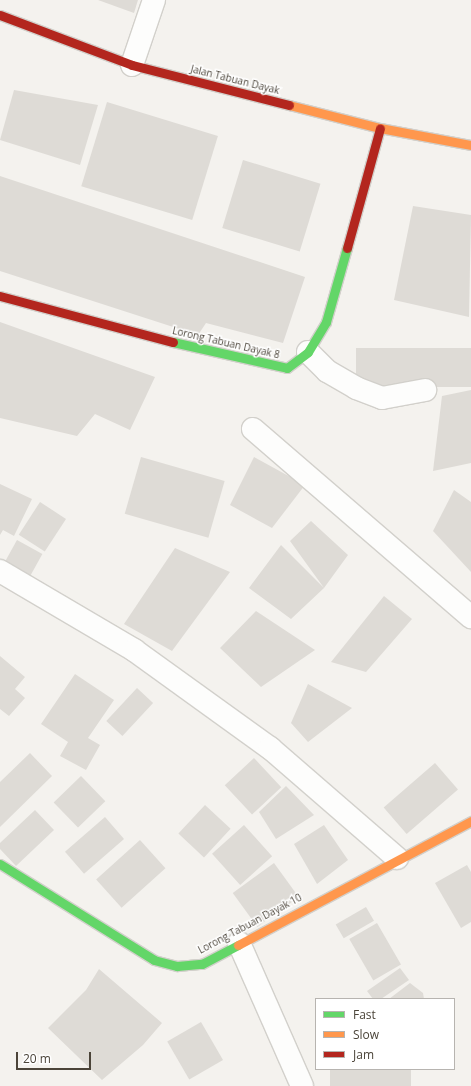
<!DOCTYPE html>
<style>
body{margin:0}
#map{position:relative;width:471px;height:1086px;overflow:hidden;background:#f4f2ee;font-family:"Open Sans",sans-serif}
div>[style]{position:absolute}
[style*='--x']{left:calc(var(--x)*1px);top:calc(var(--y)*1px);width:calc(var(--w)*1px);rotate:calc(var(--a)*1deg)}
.building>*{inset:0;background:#dedbd6;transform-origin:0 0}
.roads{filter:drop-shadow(1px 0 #d2d0cb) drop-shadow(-1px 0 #d2d0cb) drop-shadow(0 1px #d2d0cb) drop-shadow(0 -1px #d2d0cb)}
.street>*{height:22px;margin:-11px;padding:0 11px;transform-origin:11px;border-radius:11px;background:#fdfdfc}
.fast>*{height:9px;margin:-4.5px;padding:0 4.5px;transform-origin:4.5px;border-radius:4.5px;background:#63d668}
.slow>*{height:9px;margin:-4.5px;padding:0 4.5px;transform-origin:4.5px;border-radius:4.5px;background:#ff974d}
.jam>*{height:9px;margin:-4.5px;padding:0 4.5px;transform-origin:4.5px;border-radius:4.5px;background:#b3261e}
span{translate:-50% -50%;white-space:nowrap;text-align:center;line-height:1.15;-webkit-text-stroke:3px #fff;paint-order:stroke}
.street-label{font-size:10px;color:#4b4439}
.legend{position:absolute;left:315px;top:998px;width:140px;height:72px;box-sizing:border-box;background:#fff;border:1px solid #b7b4b0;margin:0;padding:5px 7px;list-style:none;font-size:12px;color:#4b4439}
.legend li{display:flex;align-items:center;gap:8px;height:20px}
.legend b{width:20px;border:1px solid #b7b4b0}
.scale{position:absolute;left:16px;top:1052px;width:75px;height:18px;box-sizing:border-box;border:2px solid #4b4439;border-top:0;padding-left:5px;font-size:12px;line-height:14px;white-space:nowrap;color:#4b4439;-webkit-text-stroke:3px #fff;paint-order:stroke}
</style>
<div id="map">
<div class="building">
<i style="clip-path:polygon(98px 0,138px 0,134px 13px)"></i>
<i style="clip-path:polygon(14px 90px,98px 105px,80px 165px,0 140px)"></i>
<i style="left:107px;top:102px;width:116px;height:88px;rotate:17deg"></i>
<i style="left:243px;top:160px;width:81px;height:71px;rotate:17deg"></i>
<i style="clip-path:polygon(0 176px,305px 277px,283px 343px,206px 323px,198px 335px,0 271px)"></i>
<i style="clip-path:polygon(413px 206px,471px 215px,469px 317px,394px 300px)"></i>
<i style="clip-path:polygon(0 322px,155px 377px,130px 430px,95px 414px,77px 436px,0 418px)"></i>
<i style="left:471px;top:348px;width:39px;height:115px;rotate:90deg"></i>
<i style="clip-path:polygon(471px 390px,471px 463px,433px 471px,442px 396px)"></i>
<i style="left:141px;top:457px;width:87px;height:59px;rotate:16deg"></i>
<i style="clip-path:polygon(254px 457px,305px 485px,272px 528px,230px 505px)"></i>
<i style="clip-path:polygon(0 484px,32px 499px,14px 536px,3px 530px,0 535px)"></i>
<i style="clip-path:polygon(454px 490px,471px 502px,471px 572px,433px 531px)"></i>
<i style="left:40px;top:502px;width:31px;height:39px;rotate:33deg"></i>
<i style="clip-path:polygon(311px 521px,348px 555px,324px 588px,291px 619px,249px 588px,281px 545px,324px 588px,290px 541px)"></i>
<i style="left:17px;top:540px;width:29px;height:34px;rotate:29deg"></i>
<i style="clip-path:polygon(175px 548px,230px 572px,172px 651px,124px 624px)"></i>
<i style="clip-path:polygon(384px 596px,412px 619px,366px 672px,331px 662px)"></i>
<i style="clip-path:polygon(256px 611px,315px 650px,261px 687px,220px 648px)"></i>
<i style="clip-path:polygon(0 656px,25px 677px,15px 689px,25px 698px,9px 716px,0 709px)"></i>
<i style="clip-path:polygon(75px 674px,114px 700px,88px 738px,100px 745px,86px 770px,60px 756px,68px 742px,41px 724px)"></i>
<i style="clip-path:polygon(308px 684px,352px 708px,308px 742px,291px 723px)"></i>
<i style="left:137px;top:688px;width:22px;height:45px;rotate:43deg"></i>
<i style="clip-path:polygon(30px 753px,52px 776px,0 827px,0 782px)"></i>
<i style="left:254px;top:758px;width:40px;height:40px;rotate:47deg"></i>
<i style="left:435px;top:763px;width:35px;height:68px;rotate:49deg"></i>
<i style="left:81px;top:776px;width:35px;height:38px;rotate:46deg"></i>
<i style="clip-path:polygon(286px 786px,314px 815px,276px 839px,259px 812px)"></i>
<i style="left:205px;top:805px;width:35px;height:39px;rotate:43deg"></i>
<i style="clip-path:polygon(35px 810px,54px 830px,16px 866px,0 849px,0 843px)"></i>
<i style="left:105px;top:817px;width:29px;height:53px;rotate:49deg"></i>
<i style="left:244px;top:825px;width:42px;height:43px;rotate:48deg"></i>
<i style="clip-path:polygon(324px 825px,348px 860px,317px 884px,294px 844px)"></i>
<i style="left:140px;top:840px;width:38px;height:59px;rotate:48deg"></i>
<i style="left:274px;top:863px;width:42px;height:51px;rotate:54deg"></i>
<i style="clip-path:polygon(467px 865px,471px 872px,471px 922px,461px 928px,435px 883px)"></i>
<i style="left:366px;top:907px;width:16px;height:35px;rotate:60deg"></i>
<i style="left:377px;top:923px;width:48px;height:32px;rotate:60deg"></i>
<i style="clip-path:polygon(400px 968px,409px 980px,381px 999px,373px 999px,367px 991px)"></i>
<i style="clip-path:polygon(99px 969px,162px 1023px,143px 1045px,102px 1080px,48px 1028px,86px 990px)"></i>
<i style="clip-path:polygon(410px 983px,423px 993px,424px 999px,389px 999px)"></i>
<i style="left:201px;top:1022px;width:44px;height:39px;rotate:60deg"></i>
<i style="left:330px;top:1069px;width:81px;height:18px"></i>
</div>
<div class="roads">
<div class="street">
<i style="--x:132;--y:65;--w:69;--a:-71.3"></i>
<i style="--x:308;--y:352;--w:27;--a:45"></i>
<i style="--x:327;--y:371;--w:34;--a:30"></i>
<i style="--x:356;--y:388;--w:28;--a:21"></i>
<i style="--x:382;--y:398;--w:44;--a:-10.5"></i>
<i style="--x:253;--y:429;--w:288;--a:40.8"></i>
<i style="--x:0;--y:571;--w:156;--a:30.5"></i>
<i style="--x:134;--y:650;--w:168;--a:35.8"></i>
<i style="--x:270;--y:748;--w:168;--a:40.9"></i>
<i style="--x:239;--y:943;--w:156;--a:66.2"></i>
</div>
<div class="fast">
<i style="--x:173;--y:342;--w:117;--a:12.8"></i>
<i style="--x:287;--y:368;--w:26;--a:-37"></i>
<i style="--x:308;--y:352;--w:35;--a:-59"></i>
<i style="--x:326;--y:322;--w:77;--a:-74.2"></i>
<i style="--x:0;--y:864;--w:181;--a:31.9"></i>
<i style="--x:154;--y:960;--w:24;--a:15"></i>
<i style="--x:177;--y:966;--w:25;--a:-5"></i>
<i style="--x:202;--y:964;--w:41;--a:-27.8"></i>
</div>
<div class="slow">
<i style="--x:289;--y:105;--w:94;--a:14.2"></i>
<i style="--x:380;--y:128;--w:93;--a:10.6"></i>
<i style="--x:238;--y:945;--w:264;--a:-28"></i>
</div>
<div class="jam">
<i style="--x:0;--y:15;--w:141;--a:20.7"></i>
<i style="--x:132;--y:65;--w:162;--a:14.3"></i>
<i style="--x:347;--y:248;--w:124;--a:-74.6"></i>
<i style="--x:0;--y:296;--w:179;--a:14.9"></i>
</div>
</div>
<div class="street-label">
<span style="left:235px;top:80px;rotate:14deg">Jalan Tabuan Dayak</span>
<span style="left:226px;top:343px;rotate:13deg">Lorong Tabuan Dayak 8</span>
<span style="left:250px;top:924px;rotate:-28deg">Lorong Tabuan Dayak 10</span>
</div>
<ul class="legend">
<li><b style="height:5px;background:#63d668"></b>Fast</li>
<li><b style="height:5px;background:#ff974d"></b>Slow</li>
<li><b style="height:5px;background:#b3261e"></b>Jam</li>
</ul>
<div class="scale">20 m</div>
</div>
